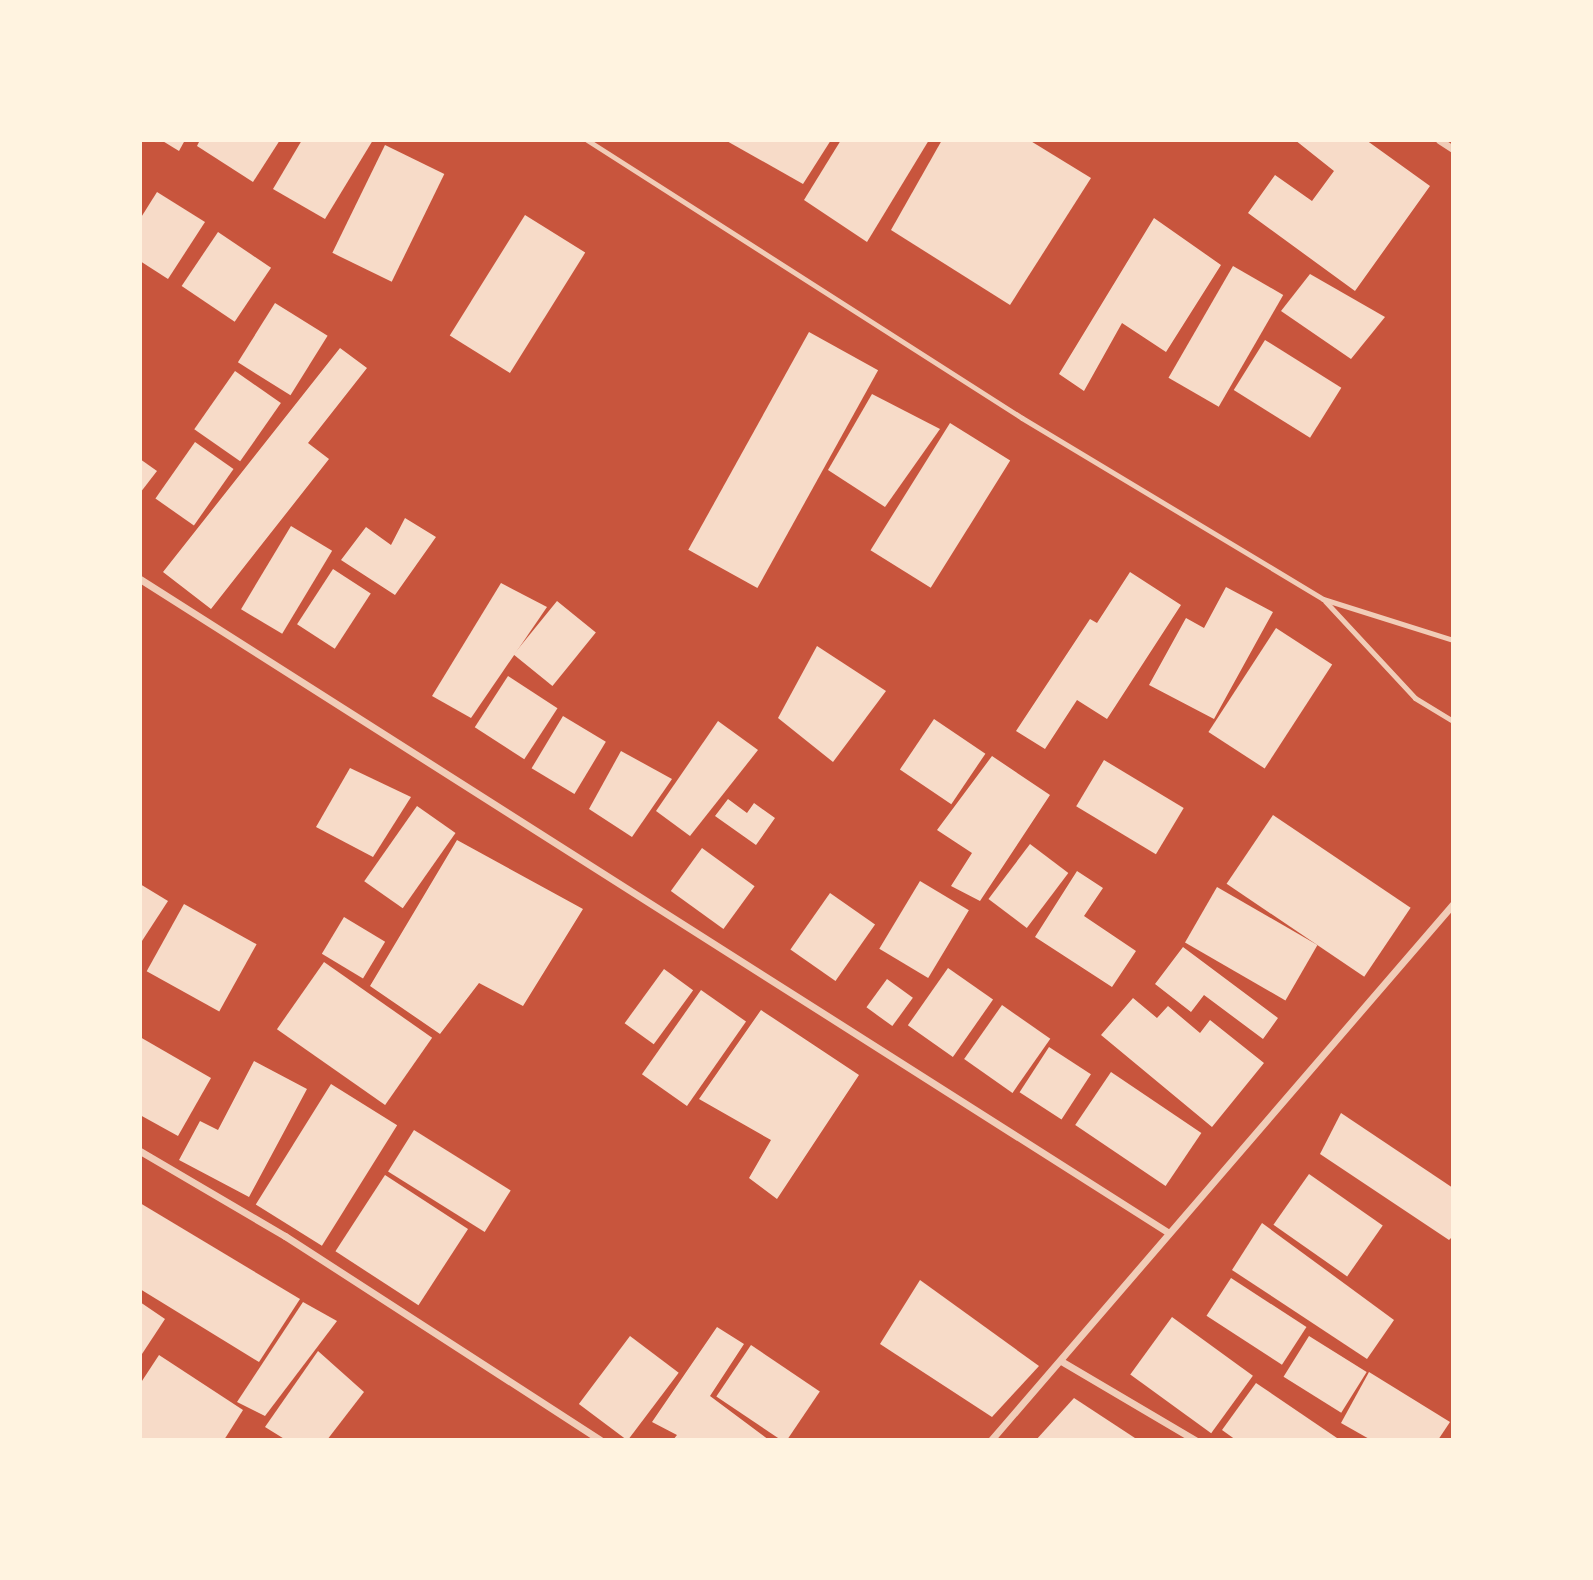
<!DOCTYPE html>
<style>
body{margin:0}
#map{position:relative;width:1593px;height:1580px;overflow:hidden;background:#c8553d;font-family:Roboto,sans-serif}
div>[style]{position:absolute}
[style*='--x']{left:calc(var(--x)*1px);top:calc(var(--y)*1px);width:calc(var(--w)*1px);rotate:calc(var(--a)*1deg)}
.building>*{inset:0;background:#f7dbc8;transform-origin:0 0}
.service>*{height:5px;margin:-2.5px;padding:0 2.5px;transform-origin:2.5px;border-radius:2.5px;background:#f1ccb7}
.minor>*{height:7px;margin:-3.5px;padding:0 3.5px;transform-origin:3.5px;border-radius:3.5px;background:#f1ccb7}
span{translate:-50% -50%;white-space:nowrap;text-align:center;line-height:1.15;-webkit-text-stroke:6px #fff3e0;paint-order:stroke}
.frame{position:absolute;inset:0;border:142px solid #fff3e0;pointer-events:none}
</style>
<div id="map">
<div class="building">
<i style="clip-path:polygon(161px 140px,185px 140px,179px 151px)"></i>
<i style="clip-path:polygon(200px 140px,280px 140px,253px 182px,197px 146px)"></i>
<i style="clip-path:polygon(302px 140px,373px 140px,325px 219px,273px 189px)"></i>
<i style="clip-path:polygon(725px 140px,831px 140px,803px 184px)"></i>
<i style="clip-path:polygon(841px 140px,929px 140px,867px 242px,804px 200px)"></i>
<i style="clip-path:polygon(942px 140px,1029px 140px,1091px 178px,1010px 305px,891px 230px)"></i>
<i style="clip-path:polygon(1295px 140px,1366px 140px,1430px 186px,1355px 291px,1248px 213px,1275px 175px,1312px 201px,1334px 171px)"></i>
<i style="left:385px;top:145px;width:66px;height:120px;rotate:26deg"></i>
<i style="clip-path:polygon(157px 192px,205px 222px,168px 279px,140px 261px,140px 219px)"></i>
<i style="left:525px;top:215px;width:71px;height:142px;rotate:32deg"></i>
<i style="clip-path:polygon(1154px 218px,1221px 265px,1166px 352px,1122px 323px,1084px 391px,1059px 374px)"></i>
<i style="left:218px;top:232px;width:64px;height:65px;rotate:34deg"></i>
<i style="left:1233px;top:266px;width:58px;height:129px;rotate:30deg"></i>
<i style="clip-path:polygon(1310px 274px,1385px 317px,1351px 359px,1281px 311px)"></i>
<i style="left:275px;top:303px;width:62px;height:70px;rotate:32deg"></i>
<i style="left:809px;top:332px;width:79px;height:249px;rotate:29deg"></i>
<i style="left:1265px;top:340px;width:90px;height:59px;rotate:32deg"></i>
<i style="clip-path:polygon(340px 348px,367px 368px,308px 443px,329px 459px,211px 609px,163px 572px)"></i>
<i style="left:235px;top:371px;width:56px;height:71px;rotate:35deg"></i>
<i style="clip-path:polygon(872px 394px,940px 429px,885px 507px,828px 470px)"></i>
<i style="left:950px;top:423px;width:71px;height:150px;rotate:32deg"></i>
<i style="left:195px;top:442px;width:47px;height:69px;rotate:35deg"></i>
<i style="clip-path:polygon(140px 459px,157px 471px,140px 493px)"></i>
<i style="clip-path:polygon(405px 518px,436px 537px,395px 595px,341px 560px,366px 527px,391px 545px)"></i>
<i style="left:291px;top:526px;width:48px;height:97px;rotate:31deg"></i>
<i style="left:333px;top:569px;width:45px;height:66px;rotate:33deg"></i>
<i style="clip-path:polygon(1130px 572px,1181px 605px,1107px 719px,1077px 700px,1045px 749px,1016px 731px,1090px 619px,1097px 623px)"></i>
<i style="clip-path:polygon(501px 583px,547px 607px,471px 718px,432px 696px)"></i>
<i style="clip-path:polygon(1226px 587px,1273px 612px,1214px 719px,1149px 685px,1186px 618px,1204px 628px)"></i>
<i style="left:557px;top:601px;width:50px;height:69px;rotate:39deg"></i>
<i style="left:1276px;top:628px;width:67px;height:124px;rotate:33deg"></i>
<i style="clip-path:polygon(817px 646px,886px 691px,833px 762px,778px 718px)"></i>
<i style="left:508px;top:676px;width:59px;height:61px;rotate:33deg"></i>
<i style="left:563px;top:716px;width:50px;height:61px;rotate:31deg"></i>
<i style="left:934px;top:719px;width:62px;height:61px;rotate:34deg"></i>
<i style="clip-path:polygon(718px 721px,758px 750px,690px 836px,656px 811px)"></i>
<i style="clip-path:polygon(621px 751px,672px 779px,632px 837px,589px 809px)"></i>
<i style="clip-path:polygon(992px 756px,1050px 795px,980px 901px,951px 886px,972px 853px,937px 830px)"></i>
<i style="left:1104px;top:760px;width:93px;height:54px;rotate:31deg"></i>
<i style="clip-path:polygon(350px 768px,411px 797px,373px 857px,316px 827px)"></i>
<i style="clip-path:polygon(728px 799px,747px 813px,754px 803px,775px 818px,756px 845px,715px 816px)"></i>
<i style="left:417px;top:806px;width:47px;height:92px;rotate:35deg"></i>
<i style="left:1273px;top:815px;width:166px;height:83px;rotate:34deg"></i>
<i style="clip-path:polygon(457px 840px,583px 909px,523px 1006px,479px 983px,440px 1034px,370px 986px)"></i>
<i style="left:1030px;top:844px;width:48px;height:69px;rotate:37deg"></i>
<i style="left:702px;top:848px;width:65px;height:53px;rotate:36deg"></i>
<i style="clip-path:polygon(1077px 871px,1103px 888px,1084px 916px,1136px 951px,1112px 987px,1035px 937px)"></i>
<i style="left:920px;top:881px;width:57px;height:79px;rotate:31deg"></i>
<i style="clip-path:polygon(140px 884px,168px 901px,140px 944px)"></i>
<i style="left:1217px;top:887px;width:116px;height:64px;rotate:30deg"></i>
<i style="left:830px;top:893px;width:55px;height:69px;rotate:35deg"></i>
<i style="left:184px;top:904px;width:83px;height:77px;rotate:29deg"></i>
<i style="left:344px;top:917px;width:48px;height:43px;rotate:31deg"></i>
<i style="clip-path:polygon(1183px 947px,1278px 1018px,1263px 1039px,1204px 995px,1191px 1012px,1155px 984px)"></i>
<i style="left:324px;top:962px;width:132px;height:82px;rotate:35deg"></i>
<i style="left:948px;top:968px;width:55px;height:70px;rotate:35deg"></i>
<i style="left:664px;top:969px;width:36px;height:67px;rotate:36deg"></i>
<i style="left:887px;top:979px;width:32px;height:35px;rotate:36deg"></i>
<i style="left:701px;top:990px;width:55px;height:103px;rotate:35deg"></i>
<i style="clip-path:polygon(1133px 998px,1157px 1018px,1168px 1006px,1200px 1033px,1210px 1020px,1264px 1063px,1212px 1127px,1101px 1035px)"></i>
<i style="left:1002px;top:1005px;width:59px;height:66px;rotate:35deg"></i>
<i style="clip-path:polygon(761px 1010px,859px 1075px,777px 1199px,749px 1178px,771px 1140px,699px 1099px)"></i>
<i style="clip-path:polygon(140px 1037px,211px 1078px,178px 1136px,140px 1115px)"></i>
<i style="left:1049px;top:1047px;width:50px;height:54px;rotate:33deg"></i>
<i style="clip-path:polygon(254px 1061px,307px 1089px,249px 1197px,179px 1160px,200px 1121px,218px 1130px)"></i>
<i style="left:1111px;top:1072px;width:109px;height:64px;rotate:34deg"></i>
<i style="left:331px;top:1084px;width:78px;height:142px;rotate:32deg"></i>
<i style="clip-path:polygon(1341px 1113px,1453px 1188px,1453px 1236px,1449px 1240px,1320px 1154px)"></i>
<i style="left:414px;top:1130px;width:114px;height:49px;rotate:32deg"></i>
<i style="left:1309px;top:1174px;width:90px;height:62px;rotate:35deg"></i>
<i style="left:385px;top:1175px;width:99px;height:91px;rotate:33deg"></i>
<i style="clip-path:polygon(140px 1203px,300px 1299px,259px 1362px,140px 1289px)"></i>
<i style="clip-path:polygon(1262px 1223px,1394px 1320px,1367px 1359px,1232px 1270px)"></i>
<i style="left:1231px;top:1278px;width:90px;height:45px;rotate:33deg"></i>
<i style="clip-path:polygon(920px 1280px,1039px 1366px,992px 1417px,880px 1344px)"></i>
<i style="clip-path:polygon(140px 1302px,165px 1319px,140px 1357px)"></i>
<i style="clip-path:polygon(303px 1302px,337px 1321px,265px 1416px,237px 1402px)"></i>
<i style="left:1172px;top:1317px;width:100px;height:71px;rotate:36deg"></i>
<i style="clip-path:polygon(717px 1327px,744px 1344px,710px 1396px,769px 1440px,673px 1440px,677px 1435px,652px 1422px)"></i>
<i style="left:630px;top:1336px;width:61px;height:85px;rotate:37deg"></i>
<i style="left:1309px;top:1336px;width:68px;height:48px;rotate:32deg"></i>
<i style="left:751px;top:1345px;width:83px;height:62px;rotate:34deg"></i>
<i style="clip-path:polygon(318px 1351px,364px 1392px,327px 1440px,286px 1440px,265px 1427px)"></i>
<i style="clip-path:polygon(159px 1355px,243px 1410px,224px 1440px,140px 1440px,140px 1384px)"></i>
<i style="clip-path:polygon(1369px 1372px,1450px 1422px,1438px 1440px,1371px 1440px,1341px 1423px)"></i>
<i style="clip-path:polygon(1256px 1383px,1337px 1438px,1236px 1440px,1222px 1430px)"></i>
<i style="clip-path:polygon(1074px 1398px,1138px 1440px,1036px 1440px)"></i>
</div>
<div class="service">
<i style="--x:587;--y:140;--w:516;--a:32.58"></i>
<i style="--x:1022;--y:418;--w:351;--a:31"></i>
<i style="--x:1323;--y:599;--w:136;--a:17.5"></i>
<i style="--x:1325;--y:601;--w:132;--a:47.1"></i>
<i style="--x:1415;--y:698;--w:44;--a:31.2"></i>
</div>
<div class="minor">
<i style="--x:1439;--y:140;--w:17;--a:33"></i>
<i style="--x:140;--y:579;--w:1219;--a:32.44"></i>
<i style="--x:140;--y:1151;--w:168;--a:30.4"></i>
<i style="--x:285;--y:1236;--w:375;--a:32.9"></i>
<i style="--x:1061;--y:1361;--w:156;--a:30.5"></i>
<i style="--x:991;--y:1440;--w:708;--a:-49.24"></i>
</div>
<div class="frame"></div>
</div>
